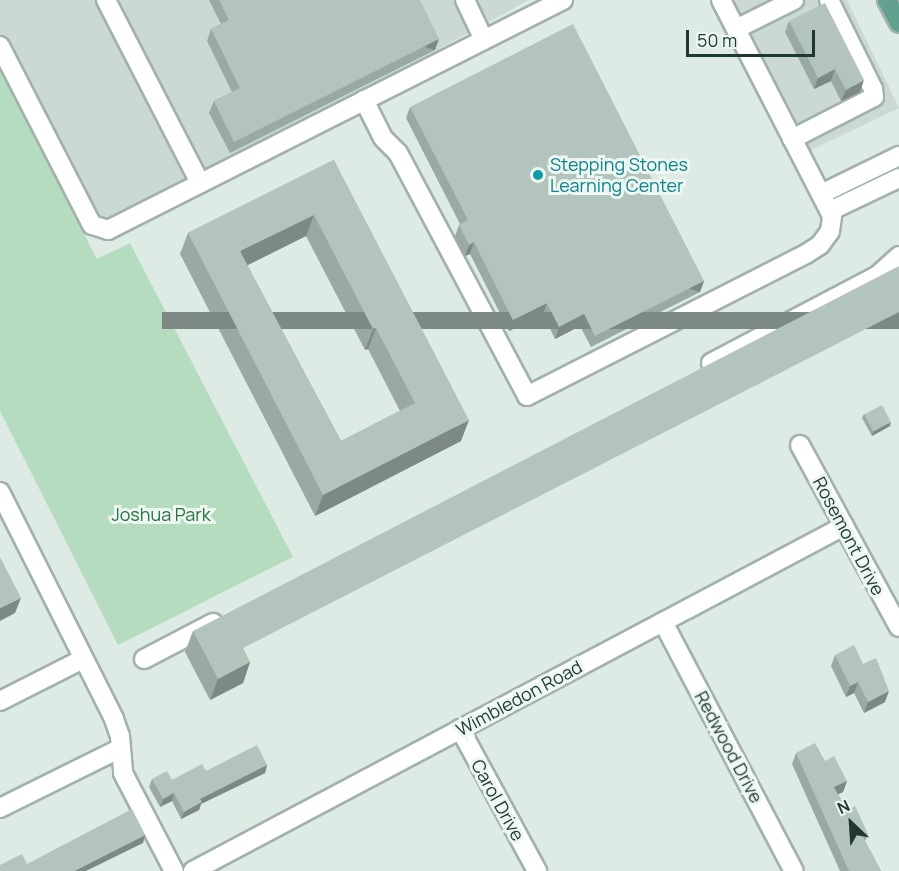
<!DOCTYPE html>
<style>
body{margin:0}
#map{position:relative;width:899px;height:871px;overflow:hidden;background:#deeae4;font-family:Manrope,sans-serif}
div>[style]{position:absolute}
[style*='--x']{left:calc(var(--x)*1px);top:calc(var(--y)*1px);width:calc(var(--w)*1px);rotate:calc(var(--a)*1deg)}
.built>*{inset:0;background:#ccd9d3}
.green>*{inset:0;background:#b6dcc0}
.roads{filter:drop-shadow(2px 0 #a1b1ab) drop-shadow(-2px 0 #a1b1ab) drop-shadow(0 2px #a1b1ab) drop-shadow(0 -2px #a1b1ab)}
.minor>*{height:18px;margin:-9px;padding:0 9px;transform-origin:9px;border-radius:9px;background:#fff}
.major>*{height:18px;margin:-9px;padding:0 9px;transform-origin:9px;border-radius:9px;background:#62a090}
.wall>*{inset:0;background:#9aa9a3}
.shaded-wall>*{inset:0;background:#7d8984;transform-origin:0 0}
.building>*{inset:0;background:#b3c4bd;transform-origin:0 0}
.dots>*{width:16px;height:16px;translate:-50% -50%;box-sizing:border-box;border:3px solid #eef6f2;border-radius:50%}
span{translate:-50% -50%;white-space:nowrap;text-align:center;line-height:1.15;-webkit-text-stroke:6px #eef6f2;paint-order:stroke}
.culture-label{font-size:18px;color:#0d838f}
.left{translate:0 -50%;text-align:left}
.park-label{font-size:18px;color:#297045}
.street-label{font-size:18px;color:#1f3932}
.north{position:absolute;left:821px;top:793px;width:60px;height:60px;-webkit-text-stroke:4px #eef6f2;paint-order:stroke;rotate:335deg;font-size:16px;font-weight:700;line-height:24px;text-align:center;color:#1f3932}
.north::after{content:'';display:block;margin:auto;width:21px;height:27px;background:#1f3932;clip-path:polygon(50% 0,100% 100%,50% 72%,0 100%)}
.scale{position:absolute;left:686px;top:30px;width:129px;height:27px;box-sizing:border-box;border:3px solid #1f3932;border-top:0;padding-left:8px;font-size:18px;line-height:21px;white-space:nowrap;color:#1f3932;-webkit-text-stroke:4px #eef6f2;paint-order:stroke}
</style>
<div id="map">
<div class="built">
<i style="clip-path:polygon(0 0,529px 0,347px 99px,87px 231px,0 62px)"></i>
<i style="clip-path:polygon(733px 0,847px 0,899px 108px,809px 151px)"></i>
</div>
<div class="green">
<i style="clip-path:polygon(0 71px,97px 259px,130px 243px,293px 557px,118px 645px,0 411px)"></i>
</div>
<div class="roads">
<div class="minor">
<i style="--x:106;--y:0;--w:206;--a:62.8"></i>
<i style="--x:465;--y:0;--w:44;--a:64.6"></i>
<i style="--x:736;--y:29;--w:65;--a:-26.6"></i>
<i style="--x:0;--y:46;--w:201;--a:62.8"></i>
<i style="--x:92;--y:225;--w:17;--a:17"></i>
<i style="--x:108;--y:230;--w:510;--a:-26.82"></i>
<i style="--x:364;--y:100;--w:42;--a:63.4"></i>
<i style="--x:383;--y:138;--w:21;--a:45"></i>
<i style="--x:398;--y:153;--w:275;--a:62"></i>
<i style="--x:527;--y:396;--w:313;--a:-27"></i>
<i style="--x:806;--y:254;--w:17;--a:-33"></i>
<i style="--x:820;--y:245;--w:17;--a:-54"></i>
<i style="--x:830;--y:231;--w:15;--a:-82"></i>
<i style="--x:832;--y:216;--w:243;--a:-117.2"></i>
<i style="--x:792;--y:139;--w:92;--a:-27.1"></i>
<i style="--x:874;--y:97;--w:8;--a:-97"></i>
<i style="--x:873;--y:89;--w:99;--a:-116.3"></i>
<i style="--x:821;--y:194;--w:87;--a:-26"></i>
<i style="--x:830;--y:211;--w:76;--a:-25.6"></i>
<i style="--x:711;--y:363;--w:187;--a:-27.7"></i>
<i style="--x:877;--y:276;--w:30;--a:-42"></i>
<i style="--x:800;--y:445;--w:207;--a:61.5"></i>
<i style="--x:0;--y:492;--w:254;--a:63.3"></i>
<i style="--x:114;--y:719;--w:18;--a:71"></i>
<i style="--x:120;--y:736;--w:37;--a:85"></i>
<i style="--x:123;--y:773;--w:110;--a:62.5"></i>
<i style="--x:663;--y:622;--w:281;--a:62.3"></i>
<i style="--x:144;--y:659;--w:78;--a:-27.6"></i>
<i style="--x:0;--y:701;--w:93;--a:-26.8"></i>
<i style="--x:460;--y:729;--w:162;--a:61.5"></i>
<i style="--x:0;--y:808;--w:135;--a:-26.4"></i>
<i style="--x:193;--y:871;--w:737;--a:-27.92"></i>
</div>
<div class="major">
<i style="--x:887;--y:0;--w:26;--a:62"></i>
</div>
</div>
<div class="wall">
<i style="clip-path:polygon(209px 0,420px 0,435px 50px,230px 153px,209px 113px,214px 101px,232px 92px,207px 41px,211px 29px,221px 24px)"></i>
<i style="clip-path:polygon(789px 21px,860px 92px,841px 101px,831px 81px,814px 89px,785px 32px)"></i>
<i style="clip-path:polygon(410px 107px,704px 281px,700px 292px,591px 347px,580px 326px,555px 339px,543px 314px,509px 331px,470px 254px,465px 256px,455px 236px,459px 225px,460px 224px,406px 118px)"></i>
<i style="clip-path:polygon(evenodd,334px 160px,461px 441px,315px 516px,180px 254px,188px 233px,334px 160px,306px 236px,365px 350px,368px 349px,400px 411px,341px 441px,247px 265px,306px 236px)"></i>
<i style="clip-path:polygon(864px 414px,890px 426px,872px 436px,862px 418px)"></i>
<i style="clip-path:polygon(193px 631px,250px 662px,243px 683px,210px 700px,185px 652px)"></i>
<i style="clip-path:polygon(835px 655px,863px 664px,885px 702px,864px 713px,854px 693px,846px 697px,831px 666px)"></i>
<i style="clip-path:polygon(796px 753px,825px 761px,847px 781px,843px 792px,838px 794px,847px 811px,868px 834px,865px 841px,881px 871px,840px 871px,792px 764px)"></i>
<i style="clip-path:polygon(267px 765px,265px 773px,201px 804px,199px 810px,181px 819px,172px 801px,160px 807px,149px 787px,152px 779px,172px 780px,206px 771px)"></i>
</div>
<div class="shaded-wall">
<i style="left:439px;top:39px;width:12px;height:229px;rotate:110deg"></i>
<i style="clip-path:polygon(835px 69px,831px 81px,814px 89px,818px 78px)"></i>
<i style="clip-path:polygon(864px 80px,860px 92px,841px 101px,846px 90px)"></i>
<i style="clip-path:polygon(314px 215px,306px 236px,232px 273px,240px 251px)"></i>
<i style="clip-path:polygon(474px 242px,470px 254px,465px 256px,469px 245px)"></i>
<i style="left:704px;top:281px;width:12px;height:122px;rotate:110deg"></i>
<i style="clip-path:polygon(547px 303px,543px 314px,509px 331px,513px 320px)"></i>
<i style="left:899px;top:312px;width:17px;height:737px;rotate:90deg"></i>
<i style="clip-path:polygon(584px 314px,580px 326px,555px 339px,559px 327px)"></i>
<i style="clip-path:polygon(376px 328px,368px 349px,365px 350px,373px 329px)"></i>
<i style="clip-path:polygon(469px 420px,461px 441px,315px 516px,323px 495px)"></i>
<i style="clip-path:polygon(891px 422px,890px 426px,872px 436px,873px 432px)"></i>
<i style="clip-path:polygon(21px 598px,15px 613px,0 621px,0 608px)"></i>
<i style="clip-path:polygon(250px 662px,243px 683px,210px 700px,218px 679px)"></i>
<i style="clip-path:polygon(858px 682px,854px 693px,846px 697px,850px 686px)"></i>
<i style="clip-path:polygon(889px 691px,885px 702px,864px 713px,868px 702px)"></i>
<i style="clip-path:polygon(267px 765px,265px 773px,201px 804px,199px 810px,181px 819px,184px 812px,200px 799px)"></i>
<i style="clip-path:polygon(847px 781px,843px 792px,830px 798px,834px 787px)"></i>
<i style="clip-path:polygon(174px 793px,172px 801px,160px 807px,163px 799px)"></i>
<i style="clip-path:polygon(145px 835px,143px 843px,86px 871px,74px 871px)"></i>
</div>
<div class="building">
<i style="clip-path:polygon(219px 0,420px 0,439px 39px,234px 142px,214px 101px,240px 88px,211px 29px,229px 20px)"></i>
<i style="clip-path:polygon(825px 3px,864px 80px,846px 90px,835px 69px,818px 78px,789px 21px)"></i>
<i style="clip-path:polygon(573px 24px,704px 281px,595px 336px,584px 314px,559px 327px,547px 303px,513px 320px,474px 242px,469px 245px,459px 225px,468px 220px,410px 107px)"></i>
<i style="clip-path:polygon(evenodd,334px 160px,469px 420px,323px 495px,188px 233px,334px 160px,314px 215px,373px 329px,376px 328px,415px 403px,341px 441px,240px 251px,314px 215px)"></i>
<i style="clip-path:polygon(899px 266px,899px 312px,243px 648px,250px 662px,218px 679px,193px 631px)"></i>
<i style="left:882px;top:405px;width:19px;height:20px;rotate:62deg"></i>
<i style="clip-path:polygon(0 557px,21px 598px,0 608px)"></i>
<i style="clip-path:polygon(854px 645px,863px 664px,876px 658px,889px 691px,868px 702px,858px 682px,850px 686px,835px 655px)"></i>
<i style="clip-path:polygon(815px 743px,825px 761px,834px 756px,847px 781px,834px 787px,847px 811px,855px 806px,868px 834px,863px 837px,881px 871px,849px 871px,796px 753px)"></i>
<i style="clip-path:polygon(257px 745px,267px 765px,200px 799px,202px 802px,184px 812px,174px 793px,163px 799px,152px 779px,167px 771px,172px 780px,202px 764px,206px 771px)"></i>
<i style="clip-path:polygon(132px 809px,145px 835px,74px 871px,0 871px,0 865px,22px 854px,27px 864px)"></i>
</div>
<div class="dots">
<i style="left:538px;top:175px;background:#0f9aa8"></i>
</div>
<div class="culture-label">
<span class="left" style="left:550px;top:175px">Stepping Stones<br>Learning Center</span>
</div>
<div class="park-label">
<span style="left:161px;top:514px">Joshua Park</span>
</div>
<div class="street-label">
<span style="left:849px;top:536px;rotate:62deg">Rosemont Drive</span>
<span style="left:519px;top:698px;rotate:-28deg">Wimbledon Road</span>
<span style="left:729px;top:747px;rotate:62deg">Redwood Drive</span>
<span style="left:498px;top:800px;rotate:61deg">Carol Drive</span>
</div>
<div class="north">N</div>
<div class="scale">50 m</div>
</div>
